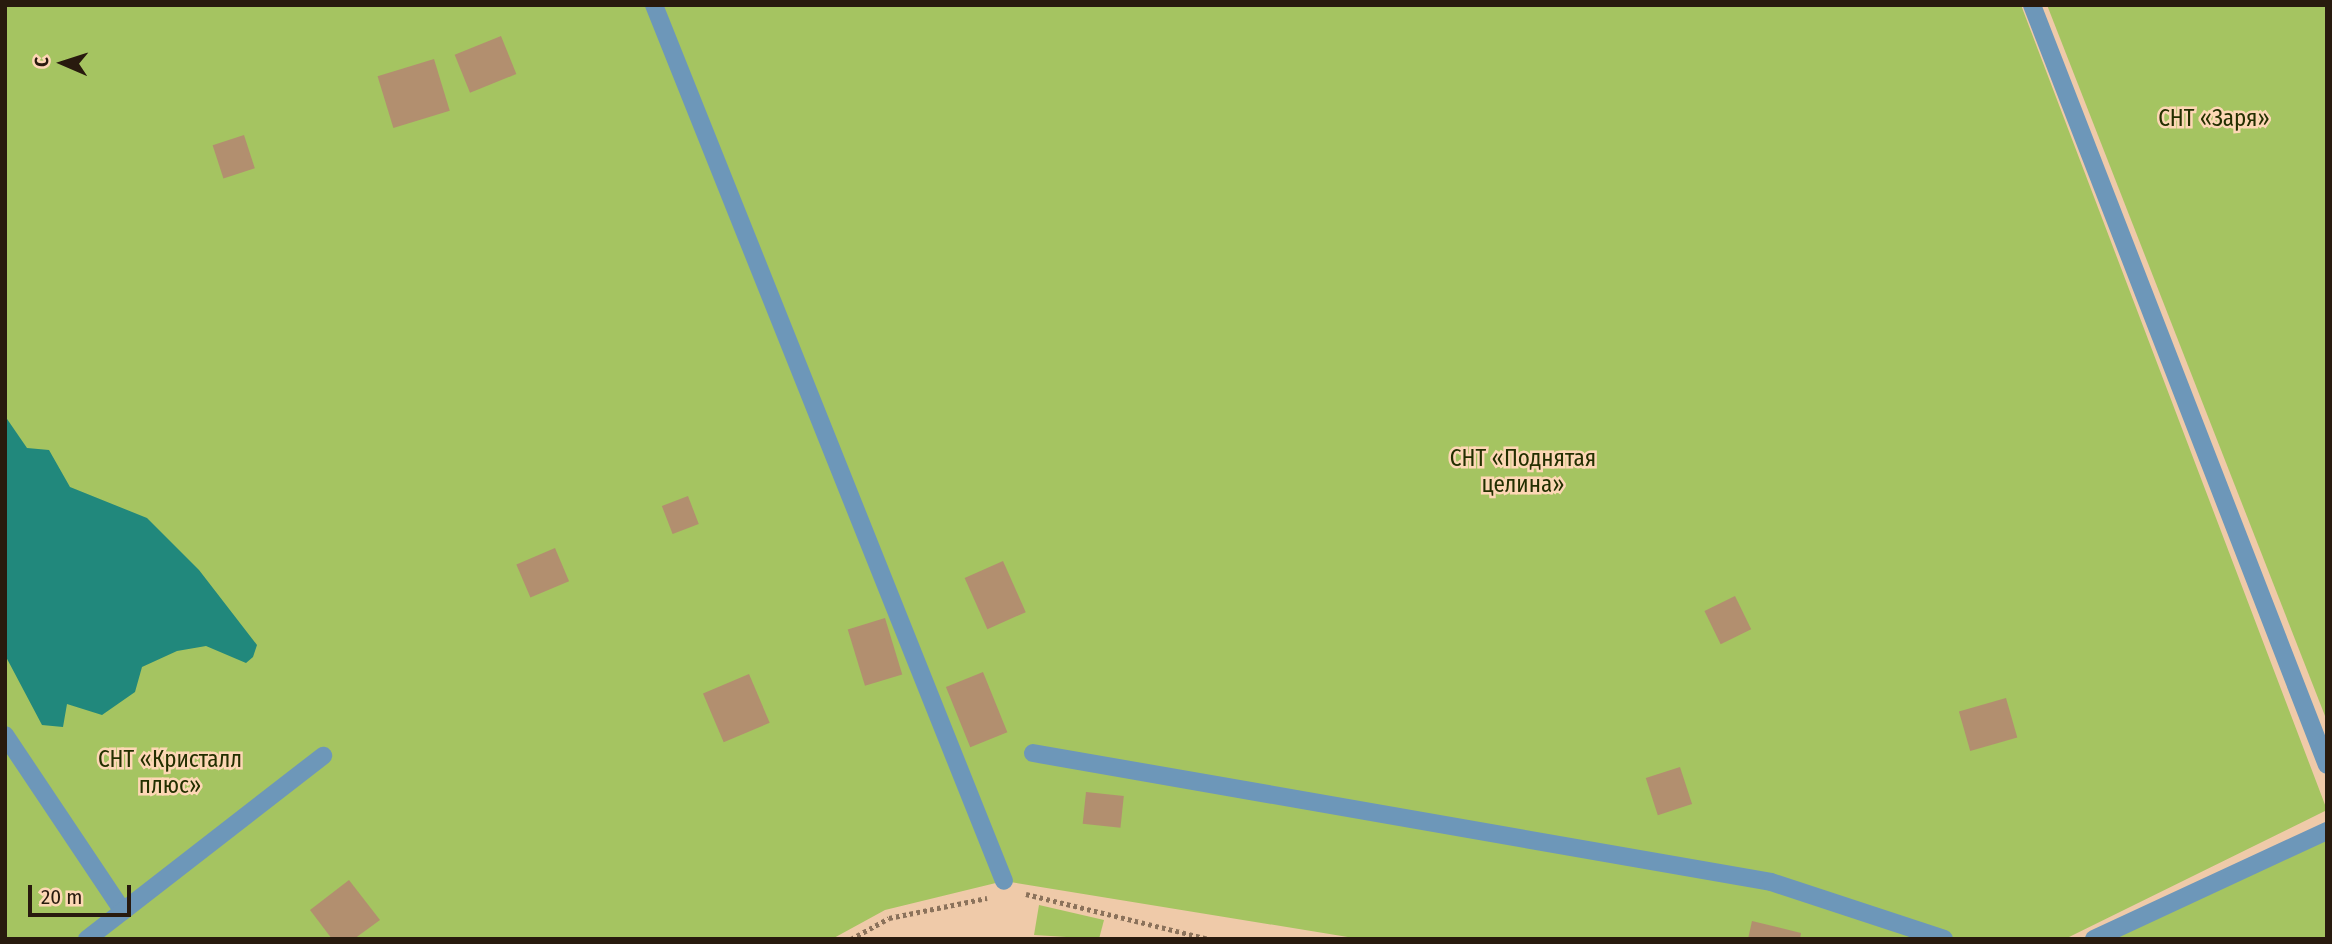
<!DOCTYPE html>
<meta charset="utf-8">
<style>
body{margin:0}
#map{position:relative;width:2332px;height:944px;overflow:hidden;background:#efcaa9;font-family:"Fira Sans Condensed",sans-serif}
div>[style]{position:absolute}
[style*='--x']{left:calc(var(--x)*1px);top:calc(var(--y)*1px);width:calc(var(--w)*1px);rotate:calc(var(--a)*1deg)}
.green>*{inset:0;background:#a5c461}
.water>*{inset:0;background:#21887c}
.building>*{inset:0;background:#b28f6f;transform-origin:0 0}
.path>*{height:4.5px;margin-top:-2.25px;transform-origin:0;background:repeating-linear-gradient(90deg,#8b725b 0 3.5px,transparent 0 7px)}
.lane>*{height:18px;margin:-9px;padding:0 9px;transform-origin:9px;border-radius:9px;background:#6d97b9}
span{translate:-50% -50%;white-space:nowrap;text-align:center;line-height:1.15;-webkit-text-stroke:5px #fdd7b5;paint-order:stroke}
.park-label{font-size:23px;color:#232f00}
.frame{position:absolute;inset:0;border:7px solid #281a0e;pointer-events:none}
.north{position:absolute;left:28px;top:28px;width:70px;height:70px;-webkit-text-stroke:5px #fdd7b5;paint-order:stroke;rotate:273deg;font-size:19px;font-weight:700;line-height:28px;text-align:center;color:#281a0e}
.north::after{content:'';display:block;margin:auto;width:24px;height:32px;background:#281a0e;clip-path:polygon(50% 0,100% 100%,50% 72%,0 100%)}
.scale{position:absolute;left:28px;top:885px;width:103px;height:32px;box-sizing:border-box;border:4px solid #281a0e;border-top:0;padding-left:9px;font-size:21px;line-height:24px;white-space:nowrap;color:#281a0e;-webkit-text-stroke:5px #fdd7b5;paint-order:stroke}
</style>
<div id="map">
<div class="green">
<i style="clip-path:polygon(5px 5px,2021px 5px,2327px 810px,2065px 939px,1360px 939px,1004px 881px,885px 910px,832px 939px,5px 939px)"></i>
<i style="clip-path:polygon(2047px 5px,2327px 5px,2327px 721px)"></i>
<i style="clip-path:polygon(2327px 840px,2327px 939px,2113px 939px)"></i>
<i style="clip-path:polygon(1039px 905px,1104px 920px,1099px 939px,1034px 935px)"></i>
</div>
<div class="water">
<i style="clip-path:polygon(5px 416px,27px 448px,49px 450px,70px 487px,147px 518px,199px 570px,257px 645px,253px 657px,246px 663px,206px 646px,177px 651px,142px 667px,135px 692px,102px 715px,67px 704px,63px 727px,42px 725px,5px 655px)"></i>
</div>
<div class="building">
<i style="left:501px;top:36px;width:41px;height:50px;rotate:68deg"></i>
<i style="left:434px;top:59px;width:54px;height:59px;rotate:73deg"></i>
<i style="left:244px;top:135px;width:35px;height:33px;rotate:72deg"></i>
<i style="left:688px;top:496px;width:30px;height:28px;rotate:69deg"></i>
<i style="left:555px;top:548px;width:36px;height:42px;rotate:67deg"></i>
<i style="left:1003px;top:561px;width:56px;height:42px;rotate:66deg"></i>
<i style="left:1735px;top:596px;width:37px;height:34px;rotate:64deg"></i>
<i style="left:885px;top:618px;width:59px;height:39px;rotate:73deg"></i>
<i style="left:983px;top:672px;width:65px;height:40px;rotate:68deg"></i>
<i style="left:749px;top:674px;width:53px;height:50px;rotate:67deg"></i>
<i style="left:2006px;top:698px;width:41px;height:49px;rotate:74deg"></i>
<i style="left:1680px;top:767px;width:39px;height:36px;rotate:72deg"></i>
<i style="left:1086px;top:792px;width:38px;height:32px;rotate:6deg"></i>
<i style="clip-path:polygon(349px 880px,380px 920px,354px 939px,332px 939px,310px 910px)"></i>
<i style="clip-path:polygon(1752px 921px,1801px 933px,1800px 939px,1748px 939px)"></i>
</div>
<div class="path">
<i style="--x:1026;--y:894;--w:188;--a:13.8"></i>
<i style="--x:851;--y:939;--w:43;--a:-28.9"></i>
<i style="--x:889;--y:918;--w:100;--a:-11.5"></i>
</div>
<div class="lane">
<i style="--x:654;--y:5;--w:943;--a:68.22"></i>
<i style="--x:2032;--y:5;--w:815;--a:68.79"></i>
<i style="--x:5;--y:735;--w:212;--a:56.2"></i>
<i style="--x:1033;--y:753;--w:749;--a:9.91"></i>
<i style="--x:1771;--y:882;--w:182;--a:18.2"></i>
<i style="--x:87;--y:939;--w:299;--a:-37.8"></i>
<i style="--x:2094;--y:939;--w:257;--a:-24.9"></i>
</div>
<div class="park-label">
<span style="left:2214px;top:118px">СНТ «Заря»</span>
<span style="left:1523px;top:471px">СНТ «Поднятая<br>целина»</span>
<span style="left:170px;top:772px">СНТ «Кристалл<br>плюс»</span>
</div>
<div class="frame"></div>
<div class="north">С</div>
<div class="scale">20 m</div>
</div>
